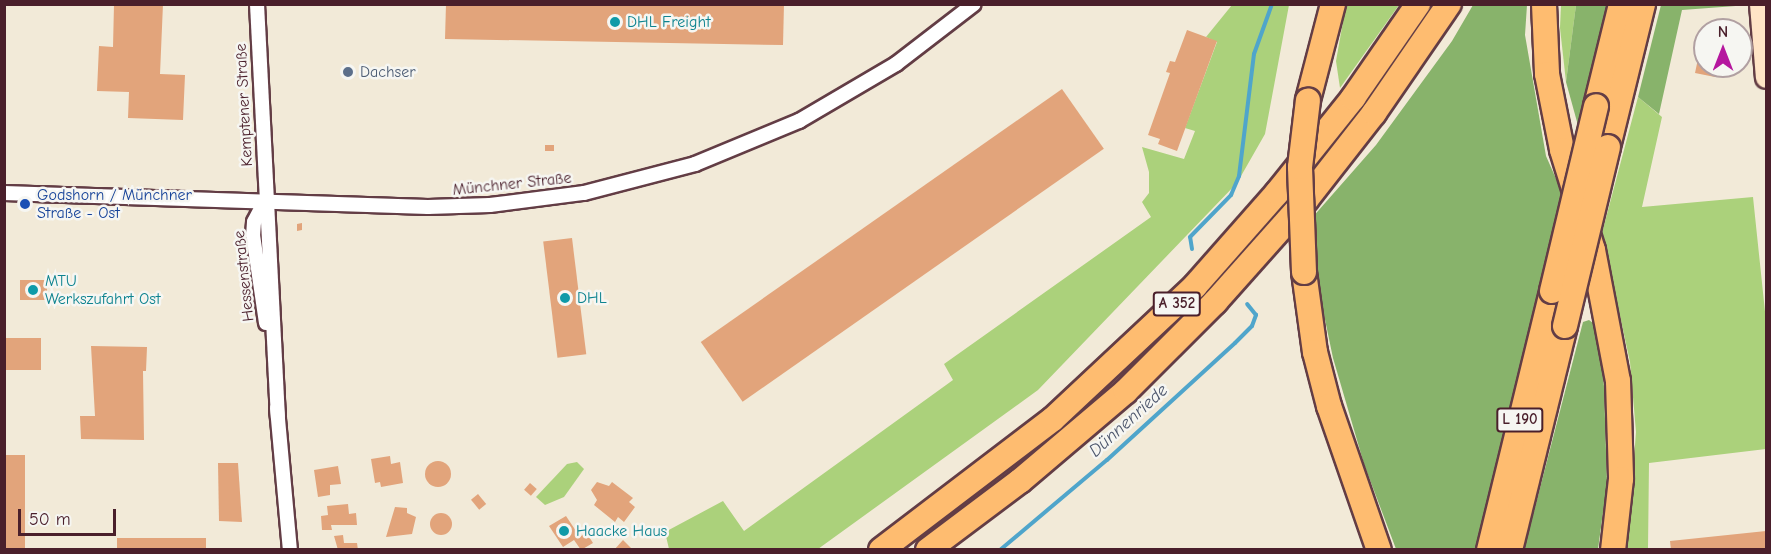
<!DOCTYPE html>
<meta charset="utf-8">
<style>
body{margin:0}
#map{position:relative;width:1771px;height:554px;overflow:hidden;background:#f2ead8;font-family:"Comic Neue",sans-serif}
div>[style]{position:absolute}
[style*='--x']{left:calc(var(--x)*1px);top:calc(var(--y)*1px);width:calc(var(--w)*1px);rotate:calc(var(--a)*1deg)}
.green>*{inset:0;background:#abd17b}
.forest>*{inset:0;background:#88b36b}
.stream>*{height:4px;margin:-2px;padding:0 2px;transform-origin:2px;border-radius:2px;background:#4fa5cb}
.building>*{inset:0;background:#e2a47b;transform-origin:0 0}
.round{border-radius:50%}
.roads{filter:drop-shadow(2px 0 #633d45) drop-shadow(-2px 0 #633d45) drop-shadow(0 2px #633d45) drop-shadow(0 -2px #633d45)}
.street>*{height:14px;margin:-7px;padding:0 7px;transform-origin:7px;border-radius:7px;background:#fff}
.secondary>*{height:20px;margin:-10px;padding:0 10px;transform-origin:10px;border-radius:10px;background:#ffe4c6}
.highway>*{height:24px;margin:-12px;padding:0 12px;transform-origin:12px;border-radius:12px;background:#febc70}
.bridges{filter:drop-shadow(2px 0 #633d45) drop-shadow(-2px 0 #633d45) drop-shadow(0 2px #633d45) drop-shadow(0 -2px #633d45)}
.highway-bridge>*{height:24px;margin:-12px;padding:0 12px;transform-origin:12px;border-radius:12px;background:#febc70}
.dots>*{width:16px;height:16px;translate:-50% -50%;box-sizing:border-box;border:3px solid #f6f6f2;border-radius:50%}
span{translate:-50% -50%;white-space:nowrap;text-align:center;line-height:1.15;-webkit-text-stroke:5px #f6f6f2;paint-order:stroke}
.shield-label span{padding:2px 4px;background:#f6f6f2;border:2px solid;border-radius:4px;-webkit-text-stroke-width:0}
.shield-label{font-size:15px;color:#4a1f2b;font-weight:700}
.culture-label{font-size:16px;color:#0d838f}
.left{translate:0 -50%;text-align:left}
.service-label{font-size:16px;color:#4e5e75}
.street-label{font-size:16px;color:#4a1f2b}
.transit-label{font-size:16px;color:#164399}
.water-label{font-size:18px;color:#4c556b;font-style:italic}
.frame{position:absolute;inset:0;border:6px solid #4a1f2b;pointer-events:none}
.north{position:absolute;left:1693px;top:18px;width:60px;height:60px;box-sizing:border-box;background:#f6f6f2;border:2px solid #b1a0a2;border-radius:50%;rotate:0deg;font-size:16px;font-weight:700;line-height:24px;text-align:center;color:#4a1f2b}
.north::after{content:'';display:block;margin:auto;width:21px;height:27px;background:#b5179e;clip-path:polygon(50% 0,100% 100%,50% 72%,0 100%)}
.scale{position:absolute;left:18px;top:509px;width:98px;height:27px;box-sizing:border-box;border:3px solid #4a1f2b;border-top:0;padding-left:8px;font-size:18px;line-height:21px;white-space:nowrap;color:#4a1f2b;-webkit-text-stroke:4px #f6f6f2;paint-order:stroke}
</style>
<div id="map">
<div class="green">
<i style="clip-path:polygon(1232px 5px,1289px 5px,1265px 134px,1237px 183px,1038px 390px,818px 549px,669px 549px,665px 532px,723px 501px,744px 531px,953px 380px,944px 364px,1151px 217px,1142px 202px,1149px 193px,1149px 172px,1142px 147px,1184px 159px,1195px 131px,1185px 128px,1217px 42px,1206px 37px)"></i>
<i style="clip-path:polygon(1346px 5px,1399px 5px,1340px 88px,1336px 61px)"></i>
<i style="clip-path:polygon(1561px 5px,1576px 5px,1566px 82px,1560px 28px)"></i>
<i style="clip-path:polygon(1638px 97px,1662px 117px,1642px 207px,1753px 197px,1766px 321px,1766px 449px,1649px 463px,1648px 549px,1627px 549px,1636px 432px,1630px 362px,1602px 233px)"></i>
<i style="clip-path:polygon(577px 462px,584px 469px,564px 497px,545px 505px,536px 497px,567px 464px)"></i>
</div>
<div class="forest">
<i style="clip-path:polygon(1473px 5px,1527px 5px,1525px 35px,1546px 156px,1565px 199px,1478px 549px,1396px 549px,1364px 464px,1333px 358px,1313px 262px,1311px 219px,1376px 145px,1452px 41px)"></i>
<i style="clip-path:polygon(1576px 5px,1609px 5px,1579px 129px,1566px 82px)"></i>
<i style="clip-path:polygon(1661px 5px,1749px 5px,1682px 10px,1659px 114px,1638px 97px)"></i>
<i style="clip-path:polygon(1589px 320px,1597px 326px,1604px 386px,1607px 483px,1598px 549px,1524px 550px,1583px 322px)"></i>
</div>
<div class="stream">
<i style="--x:1192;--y:249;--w:12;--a:-99"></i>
<i style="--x:1190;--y:237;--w:59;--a:-45.7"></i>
<i style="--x:1231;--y:195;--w:21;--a:-67"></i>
<i style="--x:1239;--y:176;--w:123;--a:-83"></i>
<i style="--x:1254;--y:54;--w:53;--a:-70.2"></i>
<i style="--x:1000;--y:550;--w:140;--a:-40.1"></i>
<i style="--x:1107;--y:460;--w:173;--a:-42.4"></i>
<i style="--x:1235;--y:343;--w:24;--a:-45"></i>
<i style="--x:1252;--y:326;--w:12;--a:-70"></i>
<i style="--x:1256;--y:315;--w:14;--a:-129"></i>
</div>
<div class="building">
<i style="clip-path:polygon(114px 4px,163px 4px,160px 74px,185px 75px,183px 120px,128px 118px,129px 92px,97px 91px,99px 46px,113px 47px)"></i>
<i style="clip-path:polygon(446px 4px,784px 4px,783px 45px,445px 39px)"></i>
<i style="clip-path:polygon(1187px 30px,1217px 41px,1177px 151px,1158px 144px,1160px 139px,1148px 135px,1170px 73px,1166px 72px,1170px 61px,1175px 62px)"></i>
<i style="clip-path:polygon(1699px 54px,1705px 55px,1705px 66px,1717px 66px,1715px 77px,1695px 73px)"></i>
<i style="left:1062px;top:89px;width:73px;height:441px;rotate:55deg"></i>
<i style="left:545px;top:145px;width:9px;height:6px"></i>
<i style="clip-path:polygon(302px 223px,302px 230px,297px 231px,297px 224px)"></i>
<i style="left:572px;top:238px;width:117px;height:29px;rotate:83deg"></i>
<i style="left:20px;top:280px;width:27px;height:20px"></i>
<i style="left:4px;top:338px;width:37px;height:32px"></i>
<i style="clip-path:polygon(91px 346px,147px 347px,146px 371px,143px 371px,144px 440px,81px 439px,80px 416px,95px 416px)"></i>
<i style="left:4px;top:455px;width:21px;height:95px"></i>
<i style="clip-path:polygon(390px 456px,391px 464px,400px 462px,403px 483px,381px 487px,380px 482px,375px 483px,371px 459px)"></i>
<i class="round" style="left:425px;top:461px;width:26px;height:26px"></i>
<i style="clip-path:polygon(218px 463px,238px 463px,242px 522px,219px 521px)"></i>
<i style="clip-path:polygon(338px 466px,341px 484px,330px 485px,330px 495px,318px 497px,314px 470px)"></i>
<i style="clip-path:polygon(597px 482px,609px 486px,612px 482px,633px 498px,629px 502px,635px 507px,624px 522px,618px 517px,615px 522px,594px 505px,597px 500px,591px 490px)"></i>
<i style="left:530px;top:483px;width:9px;height:9px;rotate:41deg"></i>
<i style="left:478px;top:494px;width:13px;height:9px;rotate:51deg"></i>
<i style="clip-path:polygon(348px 504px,349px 514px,356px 513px,357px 525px,331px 525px,332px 530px,322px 530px,321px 516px,328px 515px,327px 506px)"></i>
<i style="clip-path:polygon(395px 507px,407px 508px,407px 513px,416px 517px,412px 534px,386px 537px)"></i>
<i class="round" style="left:430px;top:513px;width:22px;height:22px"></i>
<i style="clip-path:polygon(566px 516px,580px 537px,586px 532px,593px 543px,581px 550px,574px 540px,563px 547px,549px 526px)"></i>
<i style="clip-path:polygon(1766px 531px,1766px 550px,1671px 550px,1670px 541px)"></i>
<i style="clip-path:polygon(343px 535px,344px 543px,357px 543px,358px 550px,338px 550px,334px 536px)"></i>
<i style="left:117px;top:538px;width:89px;height:12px"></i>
<i style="clip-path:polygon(623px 540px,633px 550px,614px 550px)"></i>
</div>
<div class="roads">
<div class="street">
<i style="--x:257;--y:4;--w:413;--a:87.1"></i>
<i style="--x:4;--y:193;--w:424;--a:1.9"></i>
<i style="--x:428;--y:207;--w:62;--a:-1.8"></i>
<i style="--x:490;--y:205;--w:95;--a:-7.3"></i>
<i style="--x:584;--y:193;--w:115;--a:-14.6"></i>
<i style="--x:695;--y:164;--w:113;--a:-22.5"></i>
<i style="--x:799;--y:121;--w:113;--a:-30.4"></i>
<i style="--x:896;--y:64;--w:98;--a:-37.6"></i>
<i style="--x:264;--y:203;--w:21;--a:118"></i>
<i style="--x:254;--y:222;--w:13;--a:94"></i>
<i style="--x:253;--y:235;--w:89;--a:81.6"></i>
<i style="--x:277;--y:408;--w:143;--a:84.8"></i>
</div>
<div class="secondary">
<i style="--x:1760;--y:4;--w:74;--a:85.4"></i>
</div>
<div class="highway">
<i style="--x:1544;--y:4;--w:70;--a:87.5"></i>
<i style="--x:1547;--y:74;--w:77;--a:78.8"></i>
<i style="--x:1562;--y:150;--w:105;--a:72.8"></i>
<i style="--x:1593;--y:250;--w:133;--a:79.2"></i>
<i style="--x:1618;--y:381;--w:98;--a:88.2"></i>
<i style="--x:1621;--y:479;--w:71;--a:96.4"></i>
<i style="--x:1308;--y:100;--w:99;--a:-75.4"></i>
<i style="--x:1596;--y:106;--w:105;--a:-76.2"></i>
<i style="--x:1608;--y:147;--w:147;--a:-76.2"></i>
<i style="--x:1304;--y:272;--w:81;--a:82.2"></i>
<i style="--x:1315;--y:352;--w:56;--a:75.5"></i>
<i style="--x:1329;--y:406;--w:152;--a:70.9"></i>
<i style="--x:881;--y:550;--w:216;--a:-37.3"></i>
<i style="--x:1053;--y:419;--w:195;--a:-43.1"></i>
<i style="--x:1195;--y:286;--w:124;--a:-48.6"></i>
<i style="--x:1277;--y:193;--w:122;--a:-51.3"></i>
<i style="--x:1353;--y:98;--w:114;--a:-55.3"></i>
<i style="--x:928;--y:550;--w:115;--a:-36.9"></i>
<i style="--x:1020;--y:481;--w:139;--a:-40.3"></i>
<i style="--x:1126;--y:391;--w:126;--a:-45"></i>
<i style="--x:1215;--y:302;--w:137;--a:-48.3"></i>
<i style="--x:1306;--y:200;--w:110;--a:-52"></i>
<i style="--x:1374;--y:113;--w:132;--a:-55.5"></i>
<i style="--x:1489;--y:550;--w:267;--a:-76.3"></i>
<i style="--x:1510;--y:550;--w:231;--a:-76.2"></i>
</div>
</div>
<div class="bridges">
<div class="highway-bridge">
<i style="--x:1304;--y:272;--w:105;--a:-92.2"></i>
<i style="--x:1300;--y:167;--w:67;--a:-83.2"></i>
<i style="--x:1552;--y:291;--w:190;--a:-76.6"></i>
<i style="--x:1565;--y:326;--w:184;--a:-76.5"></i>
</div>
</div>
<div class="dots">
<i style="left:615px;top:22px;background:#0f9aa8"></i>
<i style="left:348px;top:72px;background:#5c6f8a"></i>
<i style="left:25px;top:204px;background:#1a4fb4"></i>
<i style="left:33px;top:290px;background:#0f9aa8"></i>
<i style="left:565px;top:298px;background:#0f9aa8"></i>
<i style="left:564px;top:531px;background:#0f9aa8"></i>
</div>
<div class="shield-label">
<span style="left:1177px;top:304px">A 352</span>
<span style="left:1520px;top:420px">L 190</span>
</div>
<div class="culture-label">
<span class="left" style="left:627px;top:22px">DHL Freight</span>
<span class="left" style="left:45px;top:290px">MTU<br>Werkszufahrt Ost</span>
<span class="left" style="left:577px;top:298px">DHL</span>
<span class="left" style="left:576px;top:531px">Haacke Haus</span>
</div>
<div class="service-label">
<span class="left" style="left:360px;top:72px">Dachser</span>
</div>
<div class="street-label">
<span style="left:244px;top:105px;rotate:-93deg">Kemptener Straße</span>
<span style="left:512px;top:184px;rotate:-6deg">Münchner Straße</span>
<span style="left:244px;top:276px;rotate:-96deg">Hessenstraße</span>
</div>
<div class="transit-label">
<span class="left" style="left:37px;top:204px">Godshorn / Münchner<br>Straße - Ost</span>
</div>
<div class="water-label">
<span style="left:1129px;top:421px;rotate:-42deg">Dünnenriede</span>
</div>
<div class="frame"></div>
<div class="north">N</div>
<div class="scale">50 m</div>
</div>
